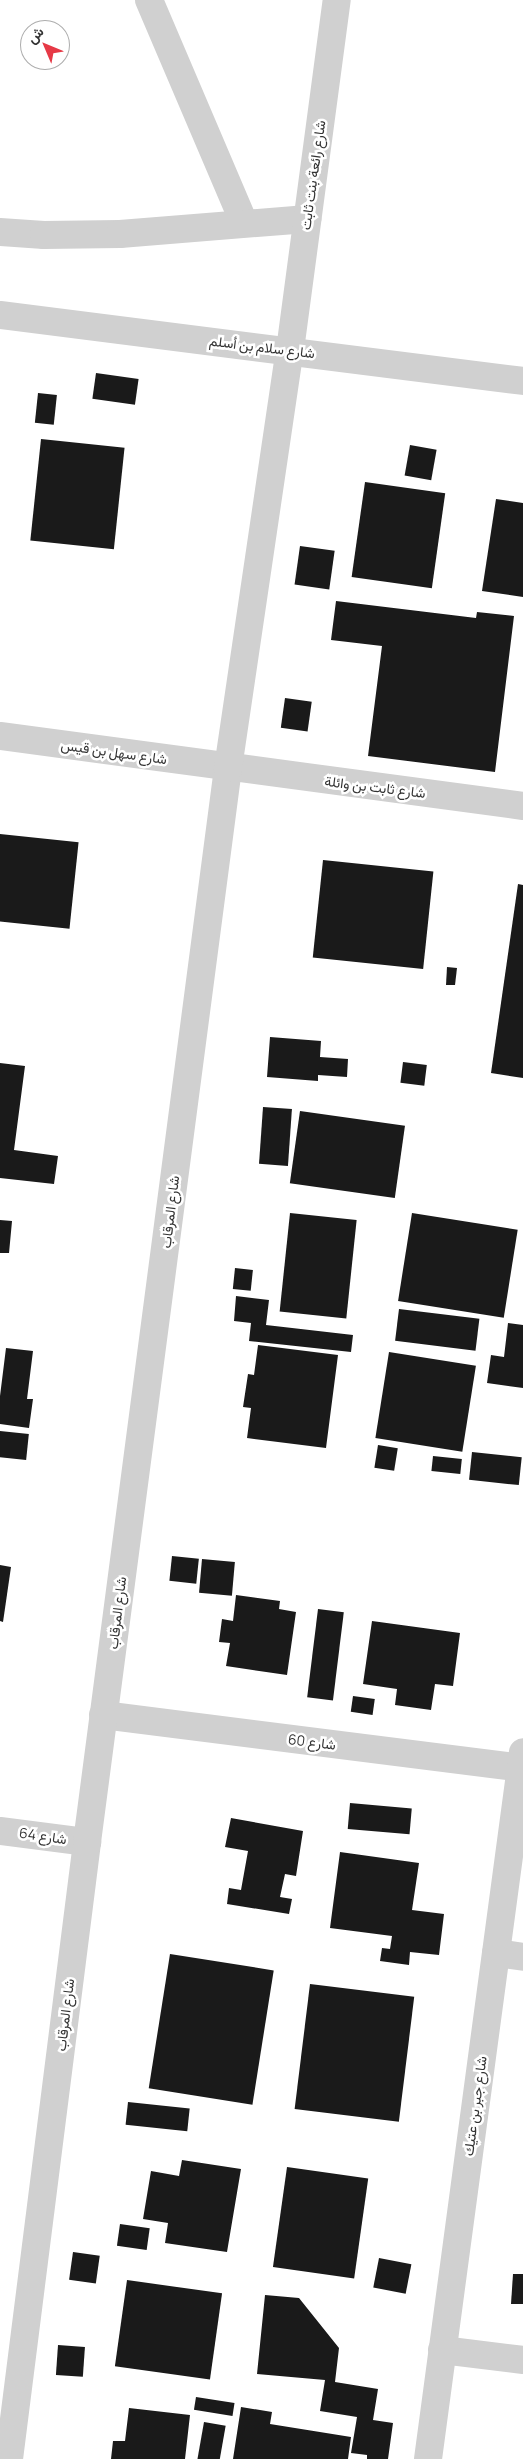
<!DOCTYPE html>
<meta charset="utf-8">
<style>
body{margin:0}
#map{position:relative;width:523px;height:2459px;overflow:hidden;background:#fff;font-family:Manrope,Vazirmatn,sans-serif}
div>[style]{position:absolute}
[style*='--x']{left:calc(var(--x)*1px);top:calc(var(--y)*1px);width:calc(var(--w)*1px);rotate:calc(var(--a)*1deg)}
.building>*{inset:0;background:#1a1a1a;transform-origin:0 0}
.minor>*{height:28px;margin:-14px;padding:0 14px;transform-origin:14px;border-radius:14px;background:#d0d0d0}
span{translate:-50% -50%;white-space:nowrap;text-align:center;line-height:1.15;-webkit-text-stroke:5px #fff;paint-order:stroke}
.street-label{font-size:14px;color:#333}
.north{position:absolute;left:20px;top:20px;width:50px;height:50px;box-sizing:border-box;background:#fff;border:1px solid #adadad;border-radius:50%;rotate:315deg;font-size:14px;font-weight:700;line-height:20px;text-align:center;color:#333}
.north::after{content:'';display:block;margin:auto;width:18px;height:22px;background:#e63946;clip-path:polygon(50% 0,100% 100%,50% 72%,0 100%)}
</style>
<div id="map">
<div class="building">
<i style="left:96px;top:373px;width:43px;height:26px;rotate:8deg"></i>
<i style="left:38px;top:393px;width:19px;height:30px;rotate:6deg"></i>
<i style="left:41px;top:439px;width:84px;height:102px;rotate:6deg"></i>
<i style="left:410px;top:445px;width:27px;height:31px;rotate:10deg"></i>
<i style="left:365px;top:482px;width:81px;height:96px;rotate:8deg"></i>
<i style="clip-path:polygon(496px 499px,523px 503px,523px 597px,482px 591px)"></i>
<i style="left:300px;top:546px;width:35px;height:39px;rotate:8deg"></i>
<i style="clip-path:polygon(336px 601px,476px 618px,477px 612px,514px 616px,495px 772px,368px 756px,382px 646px,331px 640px)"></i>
<i style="left:285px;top:698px;width:27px;height:30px;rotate:8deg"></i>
<i style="left:0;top:834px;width:79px;height:87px;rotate:6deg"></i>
<i style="left:323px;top:860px;width:111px;height:98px;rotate:6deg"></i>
<i style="clip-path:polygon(518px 884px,523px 885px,523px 1078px,491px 1073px)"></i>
<i style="clip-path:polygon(447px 967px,457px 968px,455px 985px,446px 985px)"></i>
<i style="clip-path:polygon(270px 1037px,321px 1041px,320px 1057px,348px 1059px,347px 1077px,318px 1075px,318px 1081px,267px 1077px)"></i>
<i style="left:403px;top:1062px;width:24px;height:21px;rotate:7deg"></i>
<i style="clip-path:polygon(0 1063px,25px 1066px,14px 1150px,58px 1156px,54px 1184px,0 1178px)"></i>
<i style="left:263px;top:1107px;width:29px;height:57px;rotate:4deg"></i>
<i style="left:300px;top:1111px;width:106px;height:73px;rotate:8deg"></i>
<i style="left:290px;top:1213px;width:67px;height:99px;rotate:6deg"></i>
<i style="left:412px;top:1213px;width:107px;height:89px;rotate:9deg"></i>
<i style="clip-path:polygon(0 1220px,12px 1221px,9px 1253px,0 1253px)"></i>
<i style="left:235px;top:1268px;width:18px;height:21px;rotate:6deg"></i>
<i style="clip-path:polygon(236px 1296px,269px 1300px,266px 1325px,353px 1335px,351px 1352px,249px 1341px,251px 1323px,234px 1321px)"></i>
<i style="left:399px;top:1309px;width:81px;height:32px;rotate:7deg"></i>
<i style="clip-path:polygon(508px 1323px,523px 1325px,523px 1388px,487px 1383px,491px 1355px,504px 1357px)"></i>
<i style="clip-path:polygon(258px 1345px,338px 1355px,326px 1448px,247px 1438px,251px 1408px,243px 1407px,248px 1374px,254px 1375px)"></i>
<i style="clip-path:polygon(6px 1348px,33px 1351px,27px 1399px,33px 1399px,29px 1428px,0 1424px,0 1396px)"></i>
<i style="left:389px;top:1352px;width:88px;height:87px;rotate:9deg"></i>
<i style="left:0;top:1431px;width:29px;height:26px;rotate:6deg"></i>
<i style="left:378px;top:1445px;width:20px;height:23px;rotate:9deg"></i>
<i style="left:472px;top:1452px;width:50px;height:28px;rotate:6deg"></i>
<i style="left:433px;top:1456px;width:29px;height:15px;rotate:6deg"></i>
<i style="left:172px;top:1556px;width:27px;height:25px;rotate:6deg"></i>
<i style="left:202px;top:1559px;width:33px;height:34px;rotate:5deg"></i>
<i style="clip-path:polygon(0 1565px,11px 1567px,3px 1622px,0 1621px)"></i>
<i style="clip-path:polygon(236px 1595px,280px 1601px,279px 1609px,296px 1612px,287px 1675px,226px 1666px,230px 1643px,219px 1642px,222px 1619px,233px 1621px)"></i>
<i style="left:318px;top:1609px;width:26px;height:89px;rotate:7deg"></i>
<i style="clip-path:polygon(372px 1621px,460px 1633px,453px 1686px,435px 1684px,431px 1710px,395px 1705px,397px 1689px,363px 1684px)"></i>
<i style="left:353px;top:1696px;width:22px;height:16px;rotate:8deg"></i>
<i style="left:350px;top:1803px;width:62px;height:26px;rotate:5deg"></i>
<i style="clip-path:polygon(231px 1818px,303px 1831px,296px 1876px,285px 1874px,280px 1897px,292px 1899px,289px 1914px,227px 1904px,229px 1888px,241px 1890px,248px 1851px,225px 1847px)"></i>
<i style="clip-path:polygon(340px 1852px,419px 1863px,412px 1910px,444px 1914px,439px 1955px,410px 1952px,409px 1965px,380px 1961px,382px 1948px,390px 1949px,392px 1936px,330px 1928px)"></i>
<i style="left:170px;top:1954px;width:105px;height:136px;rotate:9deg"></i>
<i style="left:310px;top:1984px;width:105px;height:126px;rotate:7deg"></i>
<i style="left:128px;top:2102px;width:62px;height:23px;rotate:6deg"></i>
<i style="clip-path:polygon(182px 2160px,241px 2169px,227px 2252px,165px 2243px,168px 2223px,143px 2219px,151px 2171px,179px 2176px)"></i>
<i style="left:287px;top:2167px;width:82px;height:101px;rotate:8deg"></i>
<i style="left:120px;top:2224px;width:30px;height:22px;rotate:8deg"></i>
<i style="left:73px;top:2252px;width:27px;height:28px;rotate:8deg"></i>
<i style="left:379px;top:2258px;width:33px;height:30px;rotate:11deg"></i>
<i style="clip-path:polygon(513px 2274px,523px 2274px,523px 2304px,511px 2304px)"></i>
<i style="left:127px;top:2280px;width:96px;height:87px;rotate:8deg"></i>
<i style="clip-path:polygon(265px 2295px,299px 2298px,339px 2348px,335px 2382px,378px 2389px,373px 2420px,393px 2423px,388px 2459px,367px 2459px,367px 2455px,351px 2453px,357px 2417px,320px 2411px,325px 2380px,257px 2374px)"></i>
<i style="left:58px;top:2345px;width:27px;height:30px;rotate:4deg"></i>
<i style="left:196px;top:2397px;width:39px;height:13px;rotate:9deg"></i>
<i style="clip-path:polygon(241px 2407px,272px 2412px,270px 2424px,351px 2437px,348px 2459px,233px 2459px)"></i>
<i style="clip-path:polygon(129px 2408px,190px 2415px,185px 2459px,111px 2459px,113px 2441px,125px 2441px)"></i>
<i style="left:204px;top:2422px;width:22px;height:38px;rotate:10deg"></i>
</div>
<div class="minor">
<i style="--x:149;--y:0;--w:242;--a:66.9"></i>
<i style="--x:0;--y:232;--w:44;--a:3.9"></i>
<i style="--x:44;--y:235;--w:76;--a:-0.8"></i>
<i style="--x:120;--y:234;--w:188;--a:-4.6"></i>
<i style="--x:0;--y:315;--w:527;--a:7.19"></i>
<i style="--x:0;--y:736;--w:528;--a:7.62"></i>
<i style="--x:103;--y:1715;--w:421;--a:7.2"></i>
<i style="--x:0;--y:1831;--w:88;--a:7.2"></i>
<i style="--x:496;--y:1953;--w:27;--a:8"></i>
<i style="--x:442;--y:2350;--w:82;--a:7"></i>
<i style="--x:9;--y:2459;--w:622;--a:-82.79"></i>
<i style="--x:87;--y:1842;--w:1083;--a:-82.52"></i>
<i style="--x:228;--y:768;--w:423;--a:-81.6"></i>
<i style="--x:290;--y:350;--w:353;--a:-82.4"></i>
<i style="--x:428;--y:2459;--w:713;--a:-82.35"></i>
</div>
<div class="street-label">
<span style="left:313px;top:175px;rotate:-82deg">شارع رائعة بنت ثابت</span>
<span style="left:262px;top:347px;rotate:7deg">شارع سلام بن أسلم</span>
<span style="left:114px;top:752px;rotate:8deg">شارع سهل بن قيس</span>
<span style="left:375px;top:787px;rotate:7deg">شارع ثابت بن وائلة</span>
<span style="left:170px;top:1212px;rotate:-83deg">شارع المرقاب</span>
<span style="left:117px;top:1613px;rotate:-83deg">شارع المرقاب</span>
<span style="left:312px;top:1742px;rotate:7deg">شارع 60</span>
<span style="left:43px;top:1836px;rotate:8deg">شارع 64</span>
<span style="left:65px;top:2015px;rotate:-83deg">شارع المرقاب</span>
<span style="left:475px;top:2106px;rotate:-82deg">شارع جبر بن عتيك</span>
</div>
<div class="north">ش</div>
</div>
